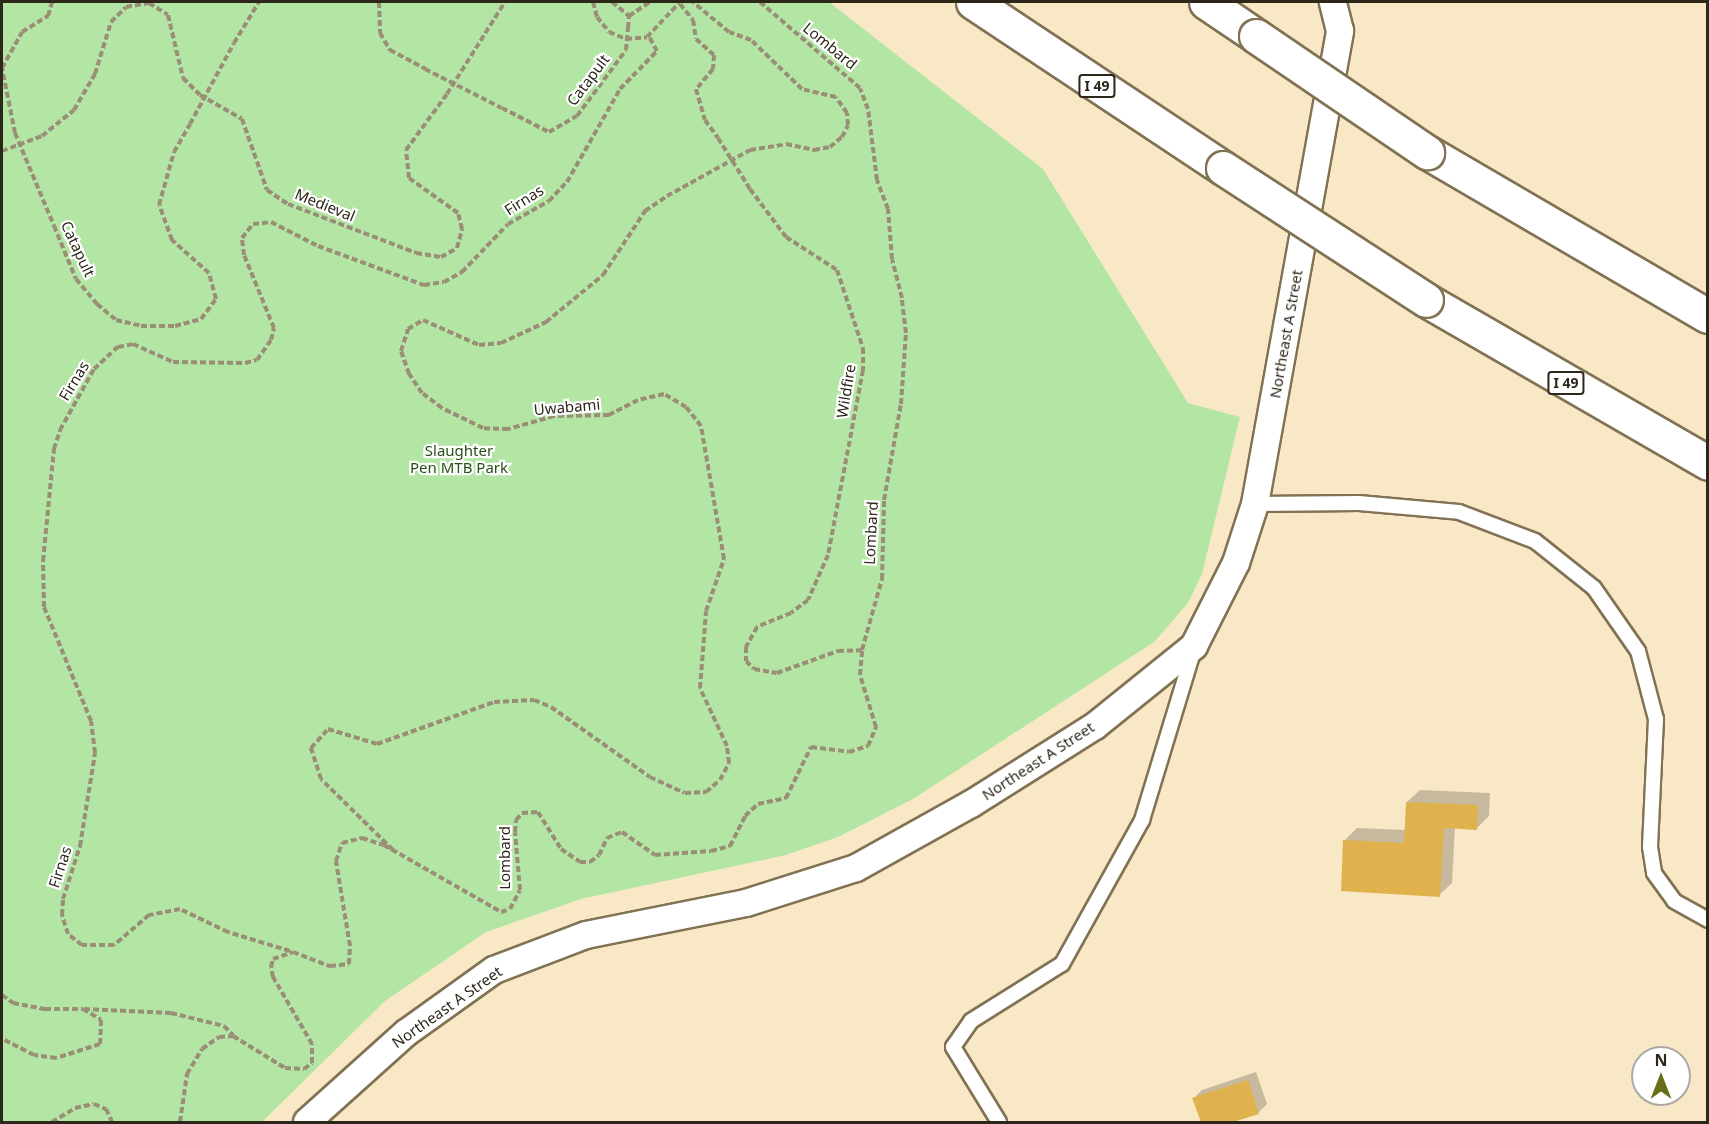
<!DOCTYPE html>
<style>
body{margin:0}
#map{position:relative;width:1709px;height:1124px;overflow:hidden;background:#f9e8c6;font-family:"Noto Sans",sans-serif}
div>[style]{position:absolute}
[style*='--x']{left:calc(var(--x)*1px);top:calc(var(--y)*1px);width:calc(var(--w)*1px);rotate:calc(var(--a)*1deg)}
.green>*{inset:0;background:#b3e5a4}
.shadow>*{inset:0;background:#0003}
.building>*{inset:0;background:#dfb24e}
.path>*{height:4px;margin-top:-2px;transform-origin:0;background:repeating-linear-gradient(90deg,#9a8e76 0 6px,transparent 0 9px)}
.roads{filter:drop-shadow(2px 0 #817253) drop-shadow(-2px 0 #817253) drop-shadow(0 2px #817253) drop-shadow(0 -2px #817253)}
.service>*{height:14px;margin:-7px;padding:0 7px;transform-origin:7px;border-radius:7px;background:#fff}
.minor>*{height:26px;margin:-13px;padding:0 13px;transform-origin:13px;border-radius:13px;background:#fff}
.motorway>*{height:33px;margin:-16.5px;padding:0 16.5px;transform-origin:16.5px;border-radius:16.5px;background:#fff}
.path-bridge>*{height:4px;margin-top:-2px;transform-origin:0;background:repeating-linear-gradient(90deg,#9a8e76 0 6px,transparent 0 9px)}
.bridges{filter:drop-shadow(2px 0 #817253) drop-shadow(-2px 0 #817253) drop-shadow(0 2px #817253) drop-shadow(0 -2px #817253)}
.motorway-bridge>*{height:33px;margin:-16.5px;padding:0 16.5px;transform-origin:16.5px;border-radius:16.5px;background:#fff}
span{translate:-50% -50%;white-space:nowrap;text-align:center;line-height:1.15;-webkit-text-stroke:4.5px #fff;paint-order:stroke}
.shield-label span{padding:2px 4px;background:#fff;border:2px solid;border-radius:4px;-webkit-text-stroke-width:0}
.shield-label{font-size:14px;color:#2d271a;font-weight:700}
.street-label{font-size:15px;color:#2d271a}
.park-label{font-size:15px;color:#274f18}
.frame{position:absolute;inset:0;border:3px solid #2d271a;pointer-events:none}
.north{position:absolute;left:1631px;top:1046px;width:60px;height:60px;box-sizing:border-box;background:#fff;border:2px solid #aba9a3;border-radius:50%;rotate:0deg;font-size:16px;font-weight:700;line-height:24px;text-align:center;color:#2d271a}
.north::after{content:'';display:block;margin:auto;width:21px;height:27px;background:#666f18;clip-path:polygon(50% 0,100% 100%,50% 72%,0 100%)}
</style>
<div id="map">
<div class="green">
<i style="clip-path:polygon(2px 2px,829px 2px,1043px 169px,1188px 403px,1240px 417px,1202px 574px,1188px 603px,1154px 642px,913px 799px,838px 837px,786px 855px,581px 899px,486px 932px,385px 1001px,262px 1122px,2px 1122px)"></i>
</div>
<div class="shadow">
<i style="clip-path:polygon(1420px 790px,1490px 793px,1489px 816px,1476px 829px,1455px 827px,1452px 883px,1439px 895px,1345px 840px,1357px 828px,1406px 830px,1407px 802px)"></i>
<i style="clip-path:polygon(1256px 1072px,1267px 1104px,1258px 1113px,1228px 1122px,1202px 1122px,1194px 1098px,1202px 1090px)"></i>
</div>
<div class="building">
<i style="clip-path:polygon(1406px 802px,1478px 805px,1477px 830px,1444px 828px,1440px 897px,1341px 891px,1343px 840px,1404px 843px)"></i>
<i style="clip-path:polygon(1248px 1080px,1259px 1114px,1233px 1122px,1201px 1122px,1192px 1098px)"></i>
</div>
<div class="path">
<i style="--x:379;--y:2;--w:31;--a:88"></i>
<i style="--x:380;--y:33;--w:20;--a:60"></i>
<i style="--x:390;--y:50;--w:40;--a:28"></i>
<i style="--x:593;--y:2;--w:16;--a:75"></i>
<i style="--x:597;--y:17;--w:19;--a:51"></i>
<i style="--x:609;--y:32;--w:18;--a:22"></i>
<i style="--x:626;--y:39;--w:21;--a:-5"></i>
<i style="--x:647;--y:37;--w:47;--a:-46.7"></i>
<i style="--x:612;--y:2;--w:22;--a:39"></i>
<i style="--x:629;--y:16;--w:25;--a:-34"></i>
<i style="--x:680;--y:4;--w:21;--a:51"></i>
<i style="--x:693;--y:20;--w:19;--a:81"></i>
<i style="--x:696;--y:39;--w:24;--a:42"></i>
<i style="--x:714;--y:55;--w:14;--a:94"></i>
<i style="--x:713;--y:69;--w:26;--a:130"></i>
<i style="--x:696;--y:89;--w:32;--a:74"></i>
<i style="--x:705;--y:120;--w:22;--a:54"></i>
<i style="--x:628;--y:28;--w:12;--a:-85"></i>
<i style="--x:234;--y:43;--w:48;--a:-58.6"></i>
<i style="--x:502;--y:108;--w:53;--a:27.1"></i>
<i style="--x:549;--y:132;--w:32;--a:-30"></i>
<i style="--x:577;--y:116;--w:82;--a:-53.4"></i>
<i style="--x:15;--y:133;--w:66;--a:-101.3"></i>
<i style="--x:2;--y:68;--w:41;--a:-60.9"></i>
<i style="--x:22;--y:32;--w:31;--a:-32"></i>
<i style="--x:48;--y:16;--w:15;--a:-74"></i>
<i style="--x:2;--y:151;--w:43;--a:-20.6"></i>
<i style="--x:42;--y:136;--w:41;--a:-39.1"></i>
<i style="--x:74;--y:110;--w:42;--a:-59.7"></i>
<i style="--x:95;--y:74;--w:54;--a:-72.9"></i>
<i style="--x:111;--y:22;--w:21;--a:-45"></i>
<i style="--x:126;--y:7;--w:23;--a:-10"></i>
<i style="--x:149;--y:3;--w:22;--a:32"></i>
<i style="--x:168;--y:15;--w:65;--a:76.6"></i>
<i style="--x:183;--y:78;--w:24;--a:45"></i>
<i style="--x:200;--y:95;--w:48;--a:29.7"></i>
<i style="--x:242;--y:119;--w:75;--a:70.6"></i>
<i style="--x:267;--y:190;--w:25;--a:34"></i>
<i style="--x:288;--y:204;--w:137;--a:20.9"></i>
<i style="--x:416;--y:253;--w:25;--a:9"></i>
<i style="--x:441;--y:257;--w:18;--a:-29"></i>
<i style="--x:457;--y:248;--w:20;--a:-75"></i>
<i style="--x:462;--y:229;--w:16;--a:-104"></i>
<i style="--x:458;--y:213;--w:60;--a:-144.5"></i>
<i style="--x:409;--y:178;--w:28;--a:-96"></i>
<i style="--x:406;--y:150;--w:69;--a:-53.8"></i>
<i style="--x:447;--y:94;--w:109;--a:-57.8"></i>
<i style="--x:750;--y:189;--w:60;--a:53.1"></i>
<i style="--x:786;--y:237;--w:61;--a:32.9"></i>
<i style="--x:837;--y:270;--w:82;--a:71.6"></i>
<i style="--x:863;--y:348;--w:22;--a:90"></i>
<i style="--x:863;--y:370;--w:188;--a:100.7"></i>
<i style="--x:828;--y:555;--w:49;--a:114"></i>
<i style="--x:808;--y:600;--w:21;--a:143"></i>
<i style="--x:791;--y:613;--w:37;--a:158"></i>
<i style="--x:757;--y:627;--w:23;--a:119"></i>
<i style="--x:746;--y:647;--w:14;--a:90"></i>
<i style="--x:746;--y:661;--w:11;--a:45"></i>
<i style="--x:754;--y:669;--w:23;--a:10"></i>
<i style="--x:777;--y:673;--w:65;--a:-19.8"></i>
<i style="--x:838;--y:651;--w:24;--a:-2"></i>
<i style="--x:54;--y:226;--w:57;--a:67.5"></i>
<i style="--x:76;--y:279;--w:33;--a:50"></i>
<i style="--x:97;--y:304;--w:25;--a:40"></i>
<i style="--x:116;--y:320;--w:26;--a:13"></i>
<i style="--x:141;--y:326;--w:34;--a:0"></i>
<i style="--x:175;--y:326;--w:27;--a:-15"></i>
<i style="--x:201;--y:319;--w:25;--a:-53"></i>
<i style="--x:216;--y:299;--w:27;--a:-105"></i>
<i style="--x:209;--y:273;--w:50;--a:-138.3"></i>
<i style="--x:172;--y:240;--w:37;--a:-110"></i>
<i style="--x:159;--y:205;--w:55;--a:-74.2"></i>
<i style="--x:174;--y:152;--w:32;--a:-60"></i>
<i style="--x:393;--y:850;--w:101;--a:-135.4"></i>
<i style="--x:321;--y:779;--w:33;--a:-108"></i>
<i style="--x:311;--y:748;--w:25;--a:-48"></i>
<i style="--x:328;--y:729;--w:51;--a:17"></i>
<i style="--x:377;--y:744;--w:124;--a:-19.7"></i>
<i style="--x:494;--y:702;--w:40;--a:-2.9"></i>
<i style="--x:534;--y:700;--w:18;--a:22"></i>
<i style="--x:551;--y:707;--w:121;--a:35.3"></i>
<i style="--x:650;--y:777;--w:38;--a:25"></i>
<i style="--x:685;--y:793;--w:21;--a:-3"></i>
<i style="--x:706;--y:792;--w:18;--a:-41"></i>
<i style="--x:720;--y:780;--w:19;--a:-62"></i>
<i style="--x:729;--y:763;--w:17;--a:-97"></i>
<i style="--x:727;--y:746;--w:64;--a:-115"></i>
<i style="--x:700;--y:688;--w:77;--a:-85.5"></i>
<i style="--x:706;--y:611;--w:55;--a:-70.9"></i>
<i style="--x:724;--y:559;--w:135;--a:-99.8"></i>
<i style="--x:701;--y:426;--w:24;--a:-128"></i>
<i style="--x:686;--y:407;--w:26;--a:-149"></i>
<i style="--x:664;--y:394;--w:27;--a:167"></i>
<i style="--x:638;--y:400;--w:33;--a:153"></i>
<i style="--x:609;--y:415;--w:55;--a:179"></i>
<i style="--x:554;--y:416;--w:48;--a:164.2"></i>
<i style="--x:508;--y:429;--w:25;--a:-178"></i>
<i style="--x:483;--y:428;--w:46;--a:-154"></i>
<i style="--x:442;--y:408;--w:25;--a:-143"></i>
<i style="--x:422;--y:393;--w:23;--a:-124"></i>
<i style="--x:409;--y:374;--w:24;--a:-109"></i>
<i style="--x:401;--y:351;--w:23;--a:-72"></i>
<i style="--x:408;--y:329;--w:17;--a:-31"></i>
<i style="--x:423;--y:320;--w:61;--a:24.1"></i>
<i style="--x:479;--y:345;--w:22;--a:-5"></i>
<i style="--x:501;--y:343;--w:50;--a:-25"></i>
<i style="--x:546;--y:322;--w:74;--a:-39.5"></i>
<i style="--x:603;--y:275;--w:77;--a:-56.7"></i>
<i style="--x:645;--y:211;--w:27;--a:-34"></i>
<i style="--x:667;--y:196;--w:95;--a:-29"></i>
<i style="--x:750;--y:150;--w:36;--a:-9"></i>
<i style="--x:786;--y:144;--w:29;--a:12"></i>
<i style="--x:814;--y:150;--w:16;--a:-11"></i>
<i style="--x:830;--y:147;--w:16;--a:-40"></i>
<i style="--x:842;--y:137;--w:13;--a:-63"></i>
<i style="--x:848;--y:125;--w:12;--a:-95"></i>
<i style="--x:847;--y:113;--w:19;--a:-125"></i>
<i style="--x:836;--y:97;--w:35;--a:-167"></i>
<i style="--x:802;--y:89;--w:71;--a:-136.1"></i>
<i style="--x:751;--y:40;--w:23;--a:-160"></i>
<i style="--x:729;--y:32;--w:47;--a:-140.2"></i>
<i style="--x:290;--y:951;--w:65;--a:-163"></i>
<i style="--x:228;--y:932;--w:53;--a:-154.4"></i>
<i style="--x:180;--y:909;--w:32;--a:169"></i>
<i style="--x:149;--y:915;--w:46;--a:139.4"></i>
<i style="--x:114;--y:945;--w:32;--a:180"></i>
<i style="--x:82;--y:945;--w:18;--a:-142"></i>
<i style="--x:68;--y:934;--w:20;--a:-108"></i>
<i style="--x:62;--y:915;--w:16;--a:-86"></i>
<i style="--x:63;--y:899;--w:56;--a:-72.2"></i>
<i style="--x:80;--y:846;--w:94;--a:-80.8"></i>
<i style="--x:95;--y:753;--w:32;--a:-97"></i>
<i style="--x:91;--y:721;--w:123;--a:-112.4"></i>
<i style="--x:44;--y:607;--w:46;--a:-91.2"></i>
<i style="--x:43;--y:561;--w:113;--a:-84.4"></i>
<i style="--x:54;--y:449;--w:20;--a:-72"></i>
<i style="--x:60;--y:430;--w:70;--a:-60.9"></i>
<i style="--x:94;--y:369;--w:33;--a:-43"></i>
<i style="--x:118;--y:347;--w:15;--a:-11"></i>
<i style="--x:133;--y:344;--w:44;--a:24.2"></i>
<i style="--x:173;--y:362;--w:72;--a:0.8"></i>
<i style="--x:245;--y:363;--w:12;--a:-14"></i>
<i style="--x:257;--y:360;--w:24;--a:-55"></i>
<i style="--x:271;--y:340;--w:12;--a:-76"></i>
<i style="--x:274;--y:328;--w:79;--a:-112.3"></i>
<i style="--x:244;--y:255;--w:17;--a:-97"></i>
<i style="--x:242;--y:238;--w:18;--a:-52"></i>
<i style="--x:253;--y:224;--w:18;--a:-6"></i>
<i style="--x:271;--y:222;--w:53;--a:27.1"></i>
<i style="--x:318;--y:246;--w:113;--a:20.2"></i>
<i style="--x:424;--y:285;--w:20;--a:-9"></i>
<i style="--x:444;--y:282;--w:21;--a:-29"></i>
<i style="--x:462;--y:272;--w:66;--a:-46.2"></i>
<i style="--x:508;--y:224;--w:47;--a:-29.3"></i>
<i style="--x:549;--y:201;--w:26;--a:-47"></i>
<i style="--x:567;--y:182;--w:107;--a:-60.3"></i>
<i style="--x:620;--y:89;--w:53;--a:-45.8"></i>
<i style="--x:657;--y:51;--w:18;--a:-119"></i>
<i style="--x:2;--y:995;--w:14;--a:36"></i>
<i style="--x:13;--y:1003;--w:33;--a:11"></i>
<i style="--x:45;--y:1009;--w:38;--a:0"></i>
<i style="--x:83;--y:1009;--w:21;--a:31"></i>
<i style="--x:101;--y:1020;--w:24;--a:92"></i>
<i style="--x:100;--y:1044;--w:46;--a:162.3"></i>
<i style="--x:56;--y:1058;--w:22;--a:-172"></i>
<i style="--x:34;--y:1055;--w:36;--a:-153"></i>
<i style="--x:84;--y:1009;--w:87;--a:2.6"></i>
<i style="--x:171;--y:1013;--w:55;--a:13.8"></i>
<i style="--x:224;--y:1026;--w:13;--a:45"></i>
<i style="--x:52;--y:1122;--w:27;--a:-31"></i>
<i style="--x:75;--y:1108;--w:19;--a:-12"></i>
<i style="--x:94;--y:1104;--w:13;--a:23"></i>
<i style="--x:106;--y:1109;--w:14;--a:65"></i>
<i style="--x:180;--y:1122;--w:49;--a:-81.7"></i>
<i style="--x:187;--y:1074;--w:29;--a:-59"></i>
<i style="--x:202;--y:1049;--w:21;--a:-35"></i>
<i style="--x:219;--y:1037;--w:14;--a:-4"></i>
<i style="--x:233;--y:1036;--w:61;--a:31.6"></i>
<i style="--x:285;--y:1068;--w:19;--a:3"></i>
<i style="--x:304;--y:1069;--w:10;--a:-37"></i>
<i style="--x:312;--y:1063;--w:19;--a:-90"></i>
<i style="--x:312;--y:1044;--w:78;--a:-120.2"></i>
<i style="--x:273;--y:977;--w:10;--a:-101"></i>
<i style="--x:271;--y:967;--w:8;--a:-76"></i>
<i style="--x:273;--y:959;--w:21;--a:-19"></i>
<i style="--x:293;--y:952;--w:40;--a:21"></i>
<i style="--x:330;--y:966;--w:19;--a:-6"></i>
<i style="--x:349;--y:964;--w:18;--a:-87"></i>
<i style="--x:350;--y:946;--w:86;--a:-99.4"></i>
<i style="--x:336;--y:861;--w:19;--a:-72"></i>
<i style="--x:342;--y:843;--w:21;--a:-14"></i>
<i style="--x:362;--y:838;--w:23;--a:18"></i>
<i style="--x:384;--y:845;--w:135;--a:29.8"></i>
<i style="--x:501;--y:912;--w:9;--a:-18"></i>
<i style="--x:510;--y:909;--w:21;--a:-62"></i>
<i style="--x:520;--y:890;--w:58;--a:-94.9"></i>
<i style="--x:515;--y:832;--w:12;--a:-85"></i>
<i style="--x:516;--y:820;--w:9;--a:-49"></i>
<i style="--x:522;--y:813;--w:16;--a:-4"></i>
<i style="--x:538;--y:812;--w:44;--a:58.1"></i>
<i style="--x:561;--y:849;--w:23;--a:34"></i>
<i style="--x:580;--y:862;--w:10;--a:0"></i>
<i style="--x:590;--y:862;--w:11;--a:-38"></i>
<i style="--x:599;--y:855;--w:19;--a:-65"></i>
<i style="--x:607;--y:838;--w:16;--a:-22"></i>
<i style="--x:622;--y:832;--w:40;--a:34.9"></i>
<i style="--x:655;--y:855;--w:56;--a:-4.1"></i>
<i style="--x:711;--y:851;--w:20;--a:-15"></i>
<i style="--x:730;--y:846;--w:34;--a:-63"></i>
<i style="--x:745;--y:816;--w:18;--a:-43"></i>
<i style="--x:758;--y:804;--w:29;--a:-12"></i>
<i style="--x:786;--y:798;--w:57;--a:-63.9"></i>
<i style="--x:811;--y:747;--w:38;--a:7"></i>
<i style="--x:849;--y:752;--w:20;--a:-18"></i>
<i style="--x:868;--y:746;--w:21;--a:-67"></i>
<i style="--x:876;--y:727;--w:54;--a:-107.1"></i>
<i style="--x:860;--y:675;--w:25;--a:-85"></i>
<i style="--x:862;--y:650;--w:74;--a:-74.3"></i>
<i style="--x:882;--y:579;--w:79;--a:-88.5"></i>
<i style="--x:884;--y:500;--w:97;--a:-80"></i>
<i style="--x:901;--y:404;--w:71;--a:-86"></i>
<i style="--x:906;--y:333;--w:35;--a:-97"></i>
<i style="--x:902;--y:298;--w:40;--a:-104.4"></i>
<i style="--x:892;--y:259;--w:50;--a:-94.6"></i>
<i style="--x:888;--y:209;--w:31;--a:-111"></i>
<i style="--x:877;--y:180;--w:72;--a:-97.2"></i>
<i style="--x:868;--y:109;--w:22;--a:-111"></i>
<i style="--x:860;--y:88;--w:132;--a:-139.3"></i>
</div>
<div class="roads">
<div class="service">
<i style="--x:1255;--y:504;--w:104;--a:-0.6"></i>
<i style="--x:1359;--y:503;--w:100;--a:5.1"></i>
<i style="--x:1459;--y:512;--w:81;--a:20.9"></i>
<i style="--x:1535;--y:541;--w:75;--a:38.5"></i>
<i style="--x:1594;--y:588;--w:77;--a:55.1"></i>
<i style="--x:1638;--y:651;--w:70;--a:75.2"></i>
<i style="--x:1656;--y:719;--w:128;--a:92.7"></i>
<i style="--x:1650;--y:847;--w:26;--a:81"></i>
<i style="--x:1654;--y:873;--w:34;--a:54"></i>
<i style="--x:1674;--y:901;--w:39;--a:29"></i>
<i style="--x:999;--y:1122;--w:88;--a:-121.5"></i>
<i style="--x:953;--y:1047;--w:32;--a:-55"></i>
<i style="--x:971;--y:1021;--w:107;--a:-32.1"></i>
<i style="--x:1062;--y:964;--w:165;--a:-60.9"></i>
<i style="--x:1142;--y:820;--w:179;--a:-73.1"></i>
</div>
<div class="minor">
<i style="--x:307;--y:1122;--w:133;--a:-42"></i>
<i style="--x:406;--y:1033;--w:108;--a:-35.6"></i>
<i style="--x:494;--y:970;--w:98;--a:-20.8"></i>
<i style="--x:586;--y:935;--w:163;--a:-11.3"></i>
<i style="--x:746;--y:903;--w:115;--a:-17.7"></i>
<i style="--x:856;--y:868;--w:132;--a:-29.1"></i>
<i style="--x:971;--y:804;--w:146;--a:-32.2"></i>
<i style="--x:1095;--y:726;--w:127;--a:-38.9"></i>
<i style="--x:1194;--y:646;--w:93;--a:-63.2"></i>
<i style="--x:1236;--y:563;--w:62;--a:-72.1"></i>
<i style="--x:1255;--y:504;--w:481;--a:-79.8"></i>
<i style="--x:1340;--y:31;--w:30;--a:-104"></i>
</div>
<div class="motorway">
<i style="--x:973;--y:2;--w:300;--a:33.6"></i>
<i style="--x:1206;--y:2;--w:60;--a:34.2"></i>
<i style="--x:1427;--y:152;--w:325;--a:30.3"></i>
<i style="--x:1426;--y:300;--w:326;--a:30"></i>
</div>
</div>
<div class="path-bridge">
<i style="--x:626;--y:50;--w:22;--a:-85"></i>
<i style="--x:425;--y:69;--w:86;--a:26.9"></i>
<i style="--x:190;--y:124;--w:92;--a:-61.5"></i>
<i style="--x:15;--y:133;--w:101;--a:67.2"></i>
<i style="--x:718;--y:138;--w:60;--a:57.9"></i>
</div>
<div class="bridges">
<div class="motorway-bridge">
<i style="--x:1256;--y:36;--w:207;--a:34.2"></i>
<i style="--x:1223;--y:168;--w:242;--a:33"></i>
</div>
</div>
<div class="shield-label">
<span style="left:1097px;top:86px">I 49</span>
<span style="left:1566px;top:383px">I 49</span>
</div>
<div class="street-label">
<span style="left:830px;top:46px;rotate:39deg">Lombard</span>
<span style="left:588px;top:80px;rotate:-53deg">Catapult</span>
<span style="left:524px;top:200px;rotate:-32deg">Firnas</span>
<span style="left:325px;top:205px;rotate:22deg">Medieval</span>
<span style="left:78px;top:249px;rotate:65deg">Catapult</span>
<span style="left:1286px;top:334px;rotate:-80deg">Northeast A Street</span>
<span style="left:74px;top:381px;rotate:-59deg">Firnas</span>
<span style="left:846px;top:391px;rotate:-81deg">Wildfire</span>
<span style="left:567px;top:407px;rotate:-5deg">Uwabami</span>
<span style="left:871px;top:533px;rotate:-87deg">Lombard</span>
<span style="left:1038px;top:761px;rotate:-33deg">Northeast A Street</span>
<span style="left:505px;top:858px;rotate:-90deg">Lombard</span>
<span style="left:60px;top:867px;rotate:-72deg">Firnas</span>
<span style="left:447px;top:1007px;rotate:-35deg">Northeast A Street</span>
</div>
<div class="park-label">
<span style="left:459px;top:459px">Slaughter<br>Pen MTB Park</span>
</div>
<div class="frame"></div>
<div class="north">N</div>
</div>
